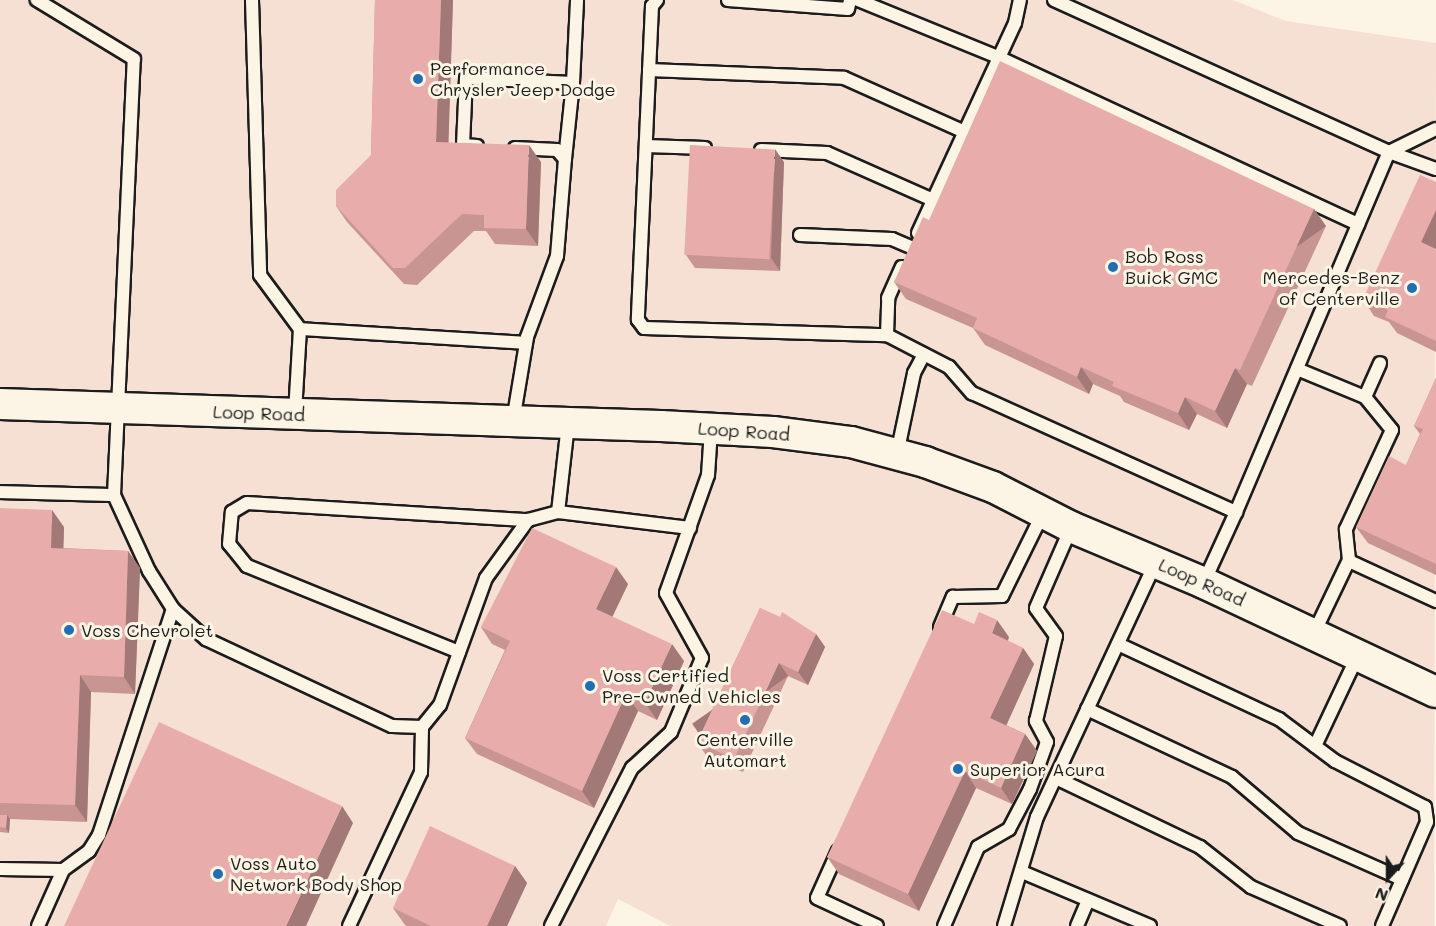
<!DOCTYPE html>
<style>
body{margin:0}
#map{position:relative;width:1436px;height:926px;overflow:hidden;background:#fcf5e5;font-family:Mali,sans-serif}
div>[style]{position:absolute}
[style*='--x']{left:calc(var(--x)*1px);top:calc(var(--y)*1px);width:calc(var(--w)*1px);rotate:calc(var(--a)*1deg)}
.built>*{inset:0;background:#f6dfd3}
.roads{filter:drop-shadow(2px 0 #1c1c1c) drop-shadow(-2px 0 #1c1c1c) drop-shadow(0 2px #1c1c1c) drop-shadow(0 -2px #1c1c1c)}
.service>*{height:12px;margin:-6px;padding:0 6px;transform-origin:6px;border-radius:6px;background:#fcf5e5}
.tertiary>*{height:30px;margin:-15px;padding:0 15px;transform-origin:15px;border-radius:15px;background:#fcf5e5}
.wall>*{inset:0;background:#c89592}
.shaded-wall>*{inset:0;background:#a27977;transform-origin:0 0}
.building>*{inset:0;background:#e8adaa;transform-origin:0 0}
.dots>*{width:16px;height:16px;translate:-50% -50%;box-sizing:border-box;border:3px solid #fcf5e5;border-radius:50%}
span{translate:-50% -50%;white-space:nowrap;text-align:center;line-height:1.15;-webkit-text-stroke:6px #fcf5e5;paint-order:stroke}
.poi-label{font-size:18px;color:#1c1c1c}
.left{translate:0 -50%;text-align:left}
.right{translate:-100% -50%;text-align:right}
.street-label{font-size:18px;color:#1c1c1c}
.north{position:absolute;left:1358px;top:848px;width:60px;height:60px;-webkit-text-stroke:4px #fcf5e5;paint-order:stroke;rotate:201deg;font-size:16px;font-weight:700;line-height:24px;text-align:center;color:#1c1c1c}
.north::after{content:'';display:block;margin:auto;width:21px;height:27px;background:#1c1c1c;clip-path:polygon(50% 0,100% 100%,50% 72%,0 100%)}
</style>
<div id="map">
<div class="built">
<i style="clip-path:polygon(0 0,1233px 0,1286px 21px,1436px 43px,1434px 926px,670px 926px,618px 899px,606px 926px,0 926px)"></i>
</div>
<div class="roads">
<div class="service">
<i style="--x:252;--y:0;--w:275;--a:88.3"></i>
<i style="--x:260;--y:275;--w:67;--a:53.5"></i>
<i style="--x:657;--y:0;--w:8;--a:130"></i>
<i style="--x:652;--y:6;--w:314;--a:92.6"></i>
<i style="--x:638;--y:320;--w:10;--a:53"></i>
<i style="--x:644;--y:328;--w:243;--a:1.7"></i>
<i style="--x:887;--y:335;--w:70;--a:27.3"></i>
<i style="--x:949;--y:367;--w:35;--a:49"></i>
<i style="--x:972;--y:393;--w:290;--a:24.3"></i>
<i style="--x:1236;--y:512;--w:391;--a:-67"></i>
<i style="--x:1389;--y:152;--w:52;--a:-26.1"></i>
<i style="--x:728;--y:0;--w:120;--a:4.3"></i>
<i style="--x:848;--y:9;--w:9;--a:-77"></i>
<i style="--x:858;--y:0;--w:153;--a:22.2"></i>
<i style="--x:1000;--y:58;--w:395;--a:24.9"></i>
<i style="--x:1054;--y:0;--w:368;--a:24.4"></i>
<i style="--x:1389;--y:152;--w:50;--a:19.9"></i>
<i style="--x:649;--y:70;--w:195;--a:2.3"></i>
<i style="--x:844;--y:78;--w:133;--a:24.1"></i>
<i style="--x:573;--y:83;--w:83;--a:-87.2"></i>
<i style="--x:477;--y:146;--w:14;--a:-176"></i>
<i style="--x:463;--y:145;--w:67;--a:-87.4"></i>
<i style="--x:466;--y:78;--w:107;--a:2.7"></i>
<i style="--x:573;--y:83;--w:76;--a:96"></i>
<i style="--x:646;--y:146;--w:59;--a:1.9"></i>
<i style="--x:761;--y:150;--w:66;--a:2.6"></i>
<i style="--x:827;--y:153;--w:116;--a:23.9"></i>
<i style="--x:918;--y:233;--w:231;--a:-65.2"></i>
<i style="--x:1015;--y:23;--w:24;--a:-78"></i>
<i style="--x:800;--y:235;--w:92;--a:2.5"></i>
<i style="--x:892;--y:239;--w:21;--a:23"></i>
<i style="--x:887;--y:335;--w:37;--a:-88"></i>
<i style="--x:888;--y:298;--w:34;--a:-66"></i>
<i style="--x:1297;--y:369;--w:74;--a:22.4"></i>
<i style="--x:295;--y:413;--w:84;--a:-86.6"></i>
<i style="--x:300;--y:329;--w:226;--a:3.5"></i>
<i style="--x:513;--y:421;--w:85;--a:-80.5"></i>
<i style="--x:527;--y:337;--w:86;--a:-69.7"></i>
<i style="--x:557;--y:256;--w:97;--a:-85.3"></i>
<i style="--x:565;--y:159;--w:12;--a:-132"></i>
<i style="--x:557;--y:150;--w:42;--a:-177.3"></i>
<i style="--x:897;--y:454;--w:83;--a:-78.1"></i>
<i style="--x:914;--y:373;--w:21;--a:-62"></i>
<i style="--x:0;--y:492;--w:114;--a:1.5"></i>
<i style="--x:114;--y:495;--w:436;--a:-87.4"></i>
<i style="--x:134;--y:59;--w:114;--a:-148.7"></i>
<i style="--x:114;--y:495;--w:84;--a:65.3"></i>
<i style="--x:149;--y:571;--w:45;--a:57.7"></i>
<i style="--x:173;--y:609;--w:45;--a:42.3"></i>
<i style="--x:206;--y:639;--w:205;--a:25.1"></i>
<i style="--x:392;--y:726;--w:30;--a:2"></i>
<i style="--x:422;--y:727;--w:28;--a:-51"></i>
<i style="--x:440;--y:705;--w:135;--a:-70.1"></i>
<i style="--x:486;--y:578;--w:72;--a:-54.1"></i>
<i style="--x:528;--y:520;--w:31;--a:-15"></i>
<i style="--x:558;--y:512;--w:89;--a:-83.5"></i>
<i style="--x:558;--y:512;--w:133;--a:6.9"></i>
<i style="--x:1349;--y:561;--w:96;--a:24.7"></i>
<i style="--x:1204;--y:582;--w:77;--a:-65.4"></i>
<i style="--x:940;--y:627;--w:33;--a:-67"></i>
<i style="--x:953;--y:597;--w:49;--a:-1.2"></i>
<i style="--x:1002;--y:596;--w:93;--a:-63.7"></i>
<i style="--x:1314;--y:633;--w:81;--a:-64.4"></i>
<i style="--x:1349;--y:560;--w:31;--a:-96"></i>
<i style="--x:1346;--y:529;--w:109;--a:-65.1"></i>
<i style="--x:1392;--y:430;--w:43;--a:-129.3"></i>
<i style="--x:1365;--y:397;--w:37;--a:-66"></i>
<i style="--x:1118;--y:644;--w:178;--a:25"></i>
<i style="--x:1279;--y:719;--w:70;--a:36.9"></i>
<i style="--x:1335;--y:761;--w:101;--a:27.1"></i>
<i style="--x:1425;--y:807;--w:15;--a:82"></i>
<i style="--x:1427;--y:822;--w:113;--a:113.4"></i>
<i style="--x:459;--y:652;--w:229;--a:-157.9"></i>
<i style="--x:247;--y:566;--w:28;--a:-129"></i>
<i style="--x:229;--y:544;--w:32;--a:-85"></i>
<i style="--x:232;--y:512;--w:17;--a:-31"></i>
<i style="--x:247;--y:503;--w:282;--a:3.5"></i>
<i style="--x:1087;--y:709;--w:160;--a:25.1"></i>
<i style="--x:1232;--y:777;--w:87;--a:40.3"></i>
<i style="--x:1298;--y:833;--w:114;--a:23.9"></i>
<i style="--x:1315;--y:746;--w:101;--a:-64.7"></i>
<i style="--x:1056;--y:778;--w:160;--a:25.6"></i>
<i style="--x:1200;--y:847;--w:65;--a:38.1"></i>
<i style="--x:1251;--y:887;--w:97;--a:23.7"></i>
<i style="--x:838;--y:851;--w:51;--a:114.1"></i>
<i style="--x:817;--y:898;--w:66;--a:25"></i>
<i style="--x:0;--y:869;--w:63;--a:0.9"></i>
<i style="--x:1022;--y:872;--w:139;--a:22.9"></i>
<i style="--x:38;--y:926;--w:61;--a:-65.9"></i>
<i style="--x:63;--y:870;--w:32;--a:-36"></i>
<i style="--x:89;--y:851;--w:19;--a:-58"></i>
<i style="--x:99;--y:835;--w:238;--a:-71.9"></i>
<i style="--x:349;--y:926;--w:170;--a:-64.9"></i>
<i style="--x:421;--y:772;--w:45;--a:-88.7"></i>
<i style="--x:551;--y:926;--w:178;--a:-62.9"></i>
<i style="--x:632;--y:768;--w:53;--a:-42.7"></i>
<i style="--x:671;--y:732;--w:80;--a:-67.3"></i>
<i style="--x:702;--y:658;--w:74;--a:-119"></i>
<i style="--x:666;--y:593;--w:125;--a:-70.4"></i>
<i style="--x:708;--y:475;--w:45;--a:-86.2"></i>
<i style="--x:944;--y:926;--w:86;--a:-66.7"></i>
<i style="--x:978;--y:847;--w:36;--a:-30"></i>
<i style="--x:1009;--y:829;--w:45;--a:-62.3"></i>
<i style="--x:1030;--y:789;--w:50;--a:-70.1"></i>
<i style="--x:1047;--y:742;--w:24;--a:-118"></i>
<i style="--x:1036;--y:721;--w:87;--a:-76.8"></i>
<i style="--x:1056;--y:636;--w:34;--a:-126"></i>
<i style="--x:1036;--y:608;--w:87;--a:-66.4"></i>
<i style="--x:1004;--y:926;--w:114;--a:-73.2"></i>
<i style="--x:1037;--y:817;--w:281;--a:-65"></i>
<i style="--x:1077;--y:926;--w:28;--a:-67"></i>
</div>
<div class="tertiary">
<i style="--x:0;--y:404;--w:661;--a:1.91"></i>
<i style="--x:661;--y:426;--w:112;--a:3.1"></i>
<i style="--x:773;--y:432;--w:79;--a:7.3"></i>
<i style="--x:851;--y:442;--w:77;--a:15.1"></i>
<i style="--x:925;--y:462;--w:72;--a:20.2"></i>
<i style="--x:993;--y:487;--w:88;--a:27.1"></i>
<i style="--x:1071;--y:527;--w:144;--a:22.8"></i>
<i style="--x:1204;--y:583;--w:256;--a:25.2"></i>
</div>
</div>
<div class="wall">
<i style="clip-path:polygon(375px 0,453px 0,448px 143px,541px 162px,538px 246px,495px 244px,486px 231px,474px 231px,417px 285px,404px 284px,347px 222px,336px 206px,371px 155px)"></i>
<i style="clip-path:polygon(784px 162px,780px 271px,695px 268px,686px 255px)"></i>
<i style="clip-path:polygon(1436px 182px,1436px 352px,1397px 333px,1389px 322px,1374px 316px,1363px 299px)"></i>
<i style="clip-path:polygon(1314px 209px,1326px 226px,1252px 386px,1247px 384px,1227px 428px,1197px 414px,1189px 430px,1124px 402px,1120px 396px,1093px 384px,1089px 394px,985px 345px,973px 328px,906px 299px,894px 282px,929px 220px)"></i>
<i style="clip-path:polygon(1436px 378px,1436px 575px,1368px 543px,1356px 527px,1406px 465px,1420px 434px,1414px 426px)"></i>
<i style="clip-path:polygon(0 508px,64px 527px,63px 548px,128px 551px,140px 568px,135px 694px,91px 692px,87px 822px,10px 819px,9px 833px,0 832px)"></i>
<i style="clip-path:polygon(628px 584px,612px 617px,684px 661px,657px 720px,638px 711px,594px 808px,477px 754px,465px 738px,505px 650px,492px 644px,481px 627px)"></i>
<i style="clip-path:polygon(760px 608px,816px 634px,825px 647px,808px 685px,788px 676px,743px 772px,706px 755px,697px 742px)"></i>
<i style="clip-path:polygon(1009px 637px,1008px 641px,1023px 648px,1034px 664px,1006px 725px,1025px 734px,1037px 751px,1012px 804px,976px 788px,919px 911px,839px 874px,827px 857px)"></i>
<i style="clip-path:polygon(515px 866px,527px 883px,507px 926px,407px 926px,405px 925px,393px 908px)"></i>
</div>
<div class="shaded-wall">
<i style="clip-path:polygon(441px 0,453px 0,448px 159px,436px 142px)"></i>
<i style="clip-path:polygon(529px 145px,541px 162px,538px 246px,526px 229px)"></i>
<i style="clip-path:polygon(775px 149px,784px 162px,780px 271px,771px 258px)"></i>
<i style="left:1314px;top:209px;width:21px;height:177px;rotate:55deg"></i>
<i style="clip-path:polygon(1436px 210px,1436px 252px,1421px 242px)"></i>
<i style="clip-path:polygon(1081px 367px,1093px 384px,1089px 394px,1077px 377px)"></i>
<i style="clip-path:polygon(1235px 368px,1247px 384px,1227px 428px,1215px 411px)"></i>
<i style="clip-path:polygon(1185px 397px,1197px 414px,1189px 430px,1178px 413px)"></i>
<i style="clip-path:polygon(52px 510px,64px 527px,63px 565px,51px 548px)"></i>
<i style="clip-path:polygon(128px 551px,140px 568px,135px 694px,124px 677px)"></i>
<i style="clip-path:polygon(616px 567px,628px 584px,608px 626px,596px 609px)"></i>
<i style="clip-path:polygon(997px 620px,1009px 637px,1003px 650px,992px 633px)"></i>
<i style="clip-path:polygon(816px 634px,825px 647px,808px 685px,798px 672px)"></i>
<i style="clip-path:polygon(672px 644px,684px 661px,657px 720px,645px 703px)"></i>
<i style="clip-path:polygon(1023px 648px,1034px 664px,1002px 735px,990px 718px)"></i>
<i style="left:779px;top:663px;width:16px;height:106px;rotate:55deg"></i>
<i style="clip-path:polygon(80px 675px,91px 692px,87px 822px,75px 805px)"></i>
<i style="clip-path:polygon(626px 694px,638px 711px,594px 808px,582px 791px)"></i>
<i style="clip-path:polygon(1025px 734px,1037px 751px,1012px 804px,1001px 788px)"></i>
<i style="clip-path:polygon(965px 771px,976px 788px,919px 911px,908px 894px)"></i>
<i style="clip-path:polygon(342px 806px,353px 823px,306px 926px,286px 926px)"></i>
<i style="clip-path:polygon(7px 815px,10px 819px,9px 833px,6px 828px)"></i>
<i style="clip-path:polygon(515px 866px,527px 883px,507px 926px,487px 926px)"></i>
</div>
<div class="building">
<i style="clip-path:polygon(375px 0,441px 0,436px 142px,529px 145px,526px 229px,484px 228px,484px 215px,462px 214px,405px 268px,393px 268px,336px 206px,336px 190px,371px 155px)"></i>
<i style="clip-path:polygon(1000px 61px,1314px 209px,1240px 370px,1235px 368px,1215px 411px,1185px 397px,1178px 413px,1112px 386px,1114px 382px,1081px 367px,1077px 377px,973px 328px,977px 318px,894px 282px,923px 217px,929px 220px)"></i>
<i style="left:690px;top:145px;width:85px;height:110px;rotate:3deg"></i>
<i style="clip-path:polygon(1420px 175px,1436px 182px,1436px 210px,1421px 242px,1436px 249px,1436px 341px,1385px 317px,1388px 310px,1363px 299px)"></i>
<i style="clip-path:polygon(1436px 378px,1436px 564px,1356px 527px,1389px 456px,1406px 465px,1423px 429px,1414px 426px)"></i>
<i style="clip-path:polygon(0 508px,52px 510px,51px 548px,128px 551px,124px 677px,80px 675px,75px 805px,0 803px)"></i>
<i style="clip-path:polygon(532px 528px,616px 567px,596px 609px,672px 644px,645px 703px,626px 694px,582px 791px,465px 738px,510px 641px,481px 627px)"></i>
<i style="clip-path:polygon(760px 608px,780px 617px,782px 612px,816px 634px,798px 672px,779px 663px,734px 759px,697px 742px)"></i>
<i style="clip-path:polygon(942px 610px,974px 624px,979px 612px,997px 620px,992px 633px,1023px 648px,990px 718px,1025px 734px,1001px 788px,965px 771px,908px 894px,827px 857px)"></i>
<i style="clip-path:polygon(159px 722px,342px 806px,286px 926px,64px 926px)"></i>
<i style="clip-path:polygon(0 815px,7px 815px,6px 828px,0 827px)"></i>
<i style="clip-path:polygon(430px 826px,515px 866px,487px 926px,431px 926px,393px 908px)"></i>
</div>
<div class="dots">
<i style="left:418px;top:79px;background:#1f6fb2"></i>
<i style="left:1113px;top:267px;background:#1f6fb2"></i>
<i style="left:1412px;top:288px;background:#1f6fb2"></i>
<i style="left:69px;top:630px;background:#1f6fb2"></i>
<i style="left:590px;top:686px;background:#1f6fb2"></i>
<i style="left:745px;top:720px;background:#1f6fb2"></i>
<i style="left:958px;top:769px;background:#1f6fb2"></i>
<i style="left:218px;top:874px;background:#1f6fb2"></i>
</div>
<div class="poi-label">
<span class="left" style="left:430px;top:79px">Performance<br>Chrysler Jeep Dodge</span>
<span class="left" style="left:1125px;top:267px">Bob Ross<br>Buick GMC</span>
<span class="right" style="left:1400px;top:288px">Mercedes-Benz<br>of Centerville</span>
<span class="left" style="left:81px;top:630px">Voss Chevrolet</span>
<span class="left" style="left:602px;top:686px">Voss Certified<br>Pre-Owned Vehicles</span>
<span style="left:745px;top:750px">Centerville<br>Automart</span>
<span class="left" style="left:970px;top:769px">Superior Acura</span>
<span class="left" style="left:230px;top:874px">Voss Auto<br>Network Body Shop</span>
</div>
<div class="street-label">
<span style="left:259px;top:413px;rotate:2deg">Loop Road</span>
<span style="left:744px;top:431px;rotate:4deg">Loop Road</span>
<span style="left:1202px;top:582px;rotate:24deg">Loop Road</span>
</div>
<div class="north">N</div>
</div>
